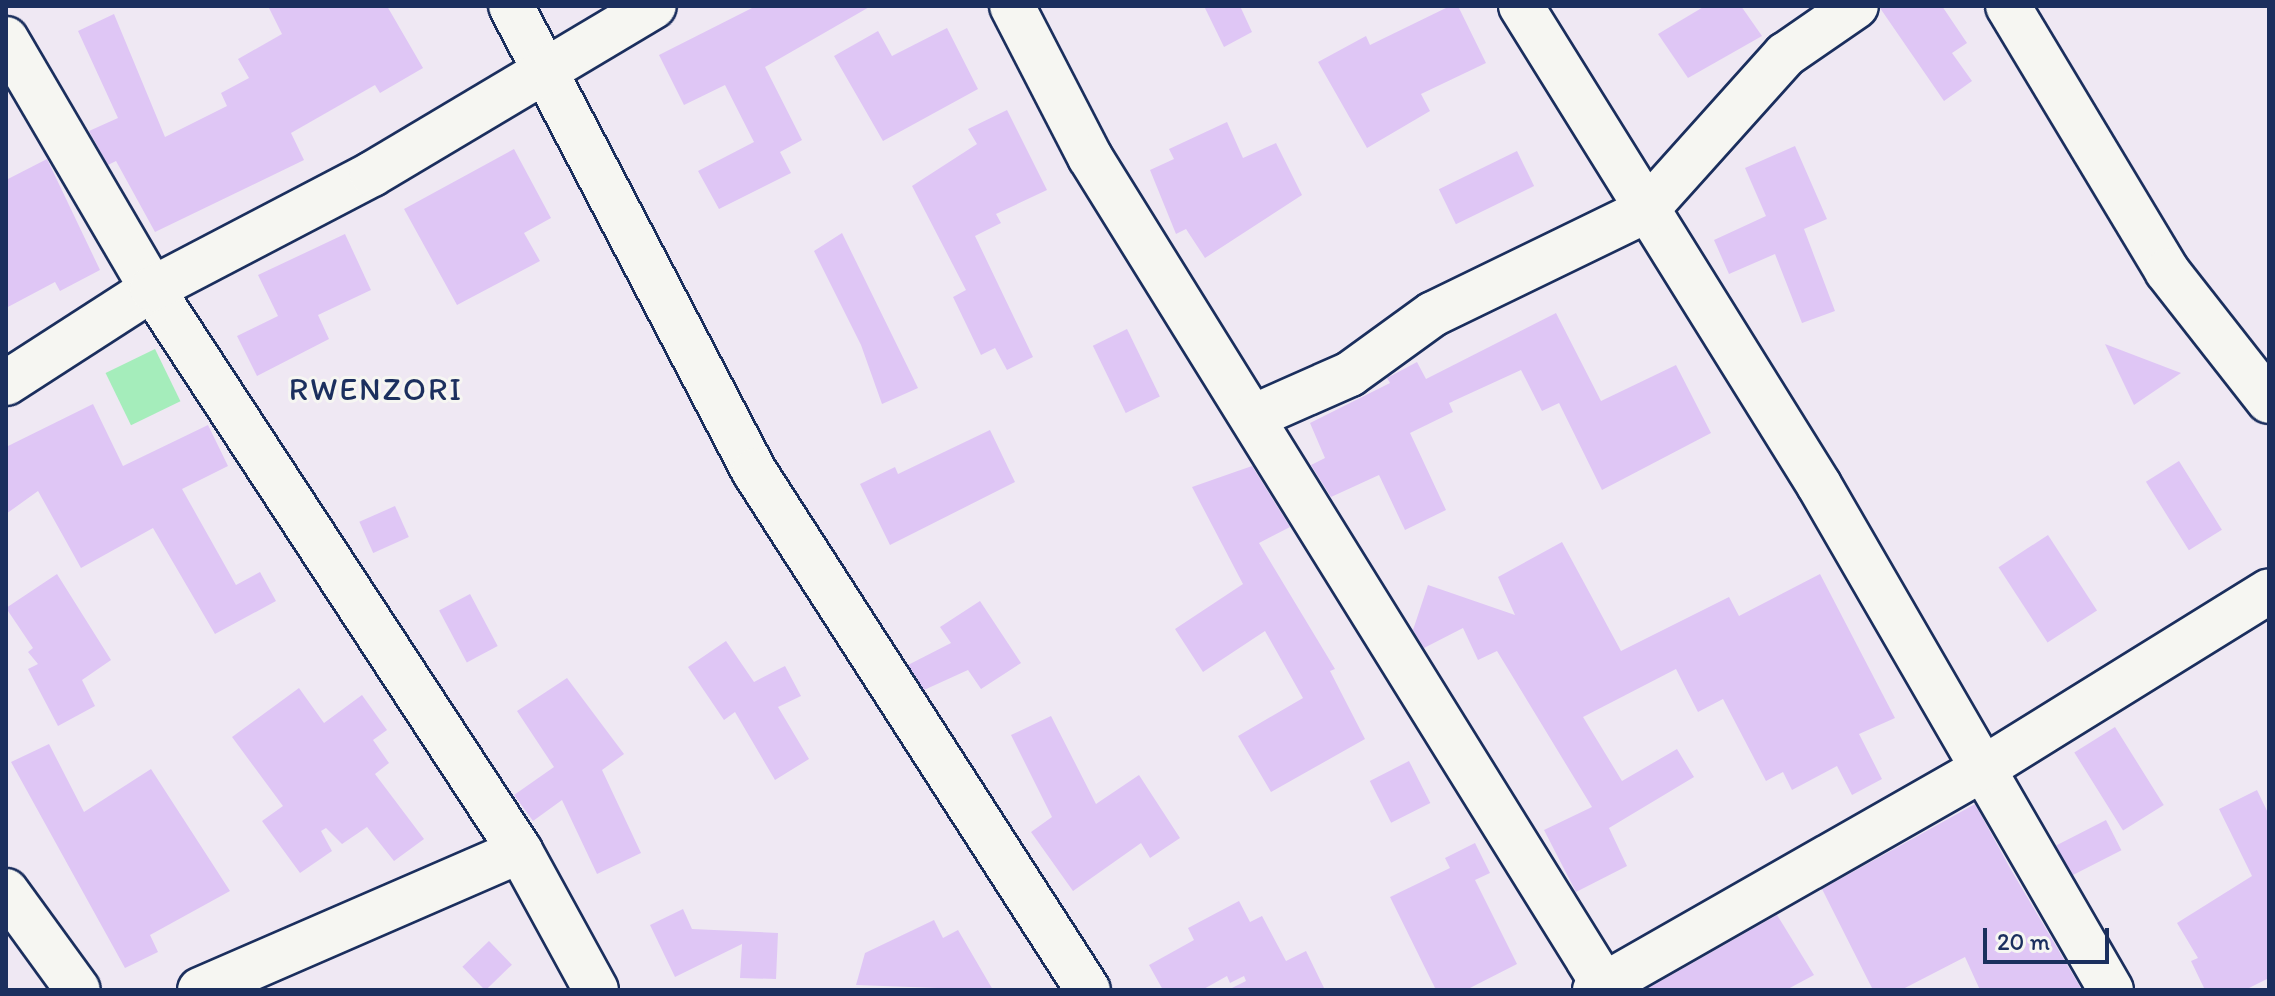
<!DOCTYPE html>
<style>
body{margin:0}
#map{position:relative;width:2275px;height:996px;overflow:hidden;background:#efe8f3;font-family:Itim,sans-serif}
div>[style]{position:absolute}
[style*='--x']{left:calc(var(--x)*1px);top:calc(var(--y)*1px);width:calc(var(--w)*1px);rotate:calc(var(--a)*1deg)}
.green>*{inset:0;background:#a5edbb;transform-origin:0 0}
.building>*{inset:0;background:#dfc6f5;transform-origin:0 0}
.roads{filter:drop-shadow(2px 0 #1b2f5e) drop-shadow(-2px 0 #1b2f5e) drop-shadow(0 2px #1b2f5e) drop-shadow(0 -2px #1b2f5e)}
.minor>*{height:44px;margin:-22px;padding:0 22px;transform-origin:22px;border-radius:22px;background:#f6f6f2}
span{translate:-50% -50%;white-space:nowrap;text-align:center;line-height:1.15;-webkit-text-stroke:6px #f6f6f2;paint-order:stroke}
.quarter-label{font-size:32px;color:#1b2f5e;letter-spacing:2px}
.frame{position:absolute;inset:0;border:8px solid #1b2f5e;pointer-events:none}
.scale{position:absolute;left:1983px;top:928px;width:126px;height:36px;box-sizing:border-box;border:4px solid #1b2f5e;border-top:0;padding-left:10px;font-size:24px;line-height:28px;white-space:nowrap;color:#1b2f5e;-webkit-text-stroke:6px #f6f6f2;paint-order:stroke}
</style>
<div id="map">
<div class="green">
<i style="left:155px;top:349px;width:58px;height:55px;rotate:64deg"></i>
</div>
<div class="building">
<i style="clip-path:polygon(268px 6px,387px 6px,423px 68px,380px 93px,375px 85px,291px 133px,304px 160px,155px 232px,116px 161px,108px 165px,89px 131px,118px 118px,78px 31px,114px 14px,165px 137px,227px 106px,221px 93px,249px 78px,238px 59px,282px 34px)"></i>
<i style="clip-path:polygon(756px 6px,871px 6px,765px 67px,802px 140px,780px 152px,791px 173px,719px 209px,698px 171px,754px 142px,725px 85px,684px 105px,659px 55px)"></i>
<i style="clip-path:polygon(1204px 6px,1240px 6px,1252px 32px,1224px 47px)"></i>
<i style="clip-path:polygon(1450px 6px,1458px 6px,1486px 63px,1421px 94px,1430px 111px,1367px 148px,1318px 62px,1366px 36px,1370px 45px)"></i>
<i style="clip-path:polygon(1705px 6px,1741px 6px,1762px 36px,1688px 78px,1658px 34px)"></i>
<i style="clip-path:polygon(1942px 6px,1967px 43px,1952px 53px,1972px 81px,1944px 101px,1880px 8px)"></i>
<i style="clip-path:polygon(947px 28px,978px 89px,883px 141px,834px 56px,878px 31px,892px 56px)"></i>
<i style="clip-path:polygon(1007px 110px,1047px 190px,996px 214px,1001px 223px,975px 236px,1033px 357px,1007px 370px,995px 348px,981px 355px,953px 297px,966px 290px,912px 186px,977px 144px,968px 129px)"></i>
<i style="clip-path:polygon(1227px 122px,1243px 158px,1276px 143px,1302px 195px,1205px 258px,1186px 229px,1176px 234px,1150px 170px,1174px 159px,1169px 149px)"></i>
<i style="clip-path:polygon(1795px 146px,1827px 219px,1804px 229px,1835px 311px,1802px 323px,1775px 254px,1729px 274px,1714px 240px,1766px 216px,1745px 168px)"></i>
<i style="clip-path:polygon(514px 149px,551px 218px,524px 233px,540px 261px,457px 305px,404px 209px)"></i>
<i style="left:1517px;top:151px;width:39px;height:87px;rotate:64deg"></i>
<i style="clip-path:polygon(47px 159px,100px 270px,60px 291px,55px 282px,6px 308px,6px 180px)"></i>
<i style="clip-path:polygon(842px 233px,918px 388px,882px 404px,861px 345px,814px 251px)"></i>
<i style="clip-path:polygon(345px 234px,371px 290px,318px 315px,329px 339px,257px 376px,237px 336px,278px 316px,258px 275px)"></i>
<i style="clip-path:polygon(1556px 313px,1601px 401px,1676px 365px,1711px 433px,1602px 490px,1559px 403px,1542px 411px,1521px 370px,1449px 403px,1453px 412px,1410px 433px,1446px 510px,1405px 530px,1379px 475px,1331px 497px,1311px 465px,1325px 458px,1310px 423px,1390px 383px,1387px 378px,1417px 362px,1426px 379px)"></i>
<i style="left:1127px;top:329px;width:75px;height:38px;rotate:64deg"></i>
<i style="clip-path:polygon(2105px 344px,2181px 373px,2134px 405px)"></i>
<i style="clip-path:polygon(93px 404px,123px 466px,208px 425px,228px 466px,182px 489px,236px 585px,260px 572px,276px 601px,215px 634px,153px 528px,81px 568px,38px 491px,6px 514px,6px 447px)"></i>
<i style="clip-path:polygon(990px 430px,1015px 482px,890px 545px,860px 484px,895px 467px,898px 474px)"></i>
<i style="left:2179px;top:461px;width:81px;height:39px;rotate:58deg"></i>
<i style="clip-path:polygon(1252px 466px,1290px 527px,1259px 543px,1335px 669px,1330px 671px,1365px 739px,1271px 792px,1238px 736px,1303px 698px,1265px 631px,1203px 672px,1175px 629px,1243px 584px,1192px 487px)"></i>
<i style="left:395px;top:506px;width:34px;height:39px;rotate:66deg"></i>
<i style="left:2048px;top:535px;width:90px;height:59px;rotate:57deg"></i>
<i style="clip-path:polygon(1562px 542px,1621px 651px,1729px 597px,1739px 616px,1820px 574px,1895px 718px,1859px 734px,1882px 779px,1852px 795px,1837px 766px,1792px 790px,1783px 772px,1766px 781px,1723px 699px,1698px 712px,1676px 669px,1583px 717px,1622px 781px,1677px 749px,1694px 777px,1609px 828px,1627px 866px,1576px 892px,1544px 830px,1592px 807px,1497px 651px,1478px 660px,1463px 628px,1424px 648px,1413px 630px,1428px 585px,1515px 615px,1498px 577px)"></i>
<i style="clip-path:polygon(57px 574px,111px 660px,82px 680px,95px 706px,58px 726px,28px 669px,38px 664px,28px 652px,33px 648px,6px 608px)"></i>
<i style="left:470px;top:594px;width:59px;height:35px;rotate:62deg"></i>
<i style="clip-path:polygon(980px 601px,1021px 663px,981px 689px,968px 670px,924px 690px,908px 665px,951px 643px,940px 627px)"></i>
<i style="clip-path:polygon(726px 641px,754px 682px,785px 666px,801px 696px,778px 707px,809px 759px,775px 780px,735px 712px,724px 720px,688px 667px)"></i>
<i style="clip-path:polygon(567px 678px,624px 754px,602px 770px,641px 853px,597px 874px,562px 800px,533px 821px,514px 795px,554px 767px,517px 711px)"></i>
<i style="clip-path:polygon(299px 688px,324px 723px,362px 695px,387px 730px,373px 740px,389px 763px,375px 774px,424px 839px,394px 861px,367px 827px,342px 844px,326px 828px,321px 831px,332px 851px,300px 873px,262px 821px,283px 806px,232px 737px)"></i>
<i style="clip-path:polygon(1051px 716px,1096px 804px,1139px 775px,1180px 838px,1150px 858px,1141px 843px,1073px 891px,1031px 832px,1052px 817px,1011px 735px)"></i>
<i style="left:2115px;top:727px;width:92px;height:48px;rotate:58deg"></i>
<i style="clip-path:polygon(49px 744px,84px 812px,151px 769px,230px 891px,150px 935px,158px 952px,125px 968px,11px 762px)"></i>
<i style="left:1409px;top:761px;width:47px;height:44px;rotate:63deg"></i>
<i style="clip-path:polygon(2257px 790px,2269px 815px,2269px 978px,2245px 990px,2205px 990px,2191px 961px,2198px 958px,2177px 923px,2252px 876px,2219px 809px)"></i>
<i style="clip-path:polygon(1975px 804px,2010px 868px,2082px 990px,1980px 990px,1965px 957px,1901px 990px,1873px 990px,1822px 889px)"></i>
<i style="left:2106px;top:820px;width:34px;height:56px;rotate:63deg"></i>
<i style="clip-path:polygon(1475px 843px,1490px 873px,1475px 880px,1517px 964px,1466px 990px,1436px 990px,1390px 897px,1450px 868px,1445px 858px)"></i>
<i style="clip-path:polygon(1239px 901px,1250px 922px,1262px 916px,1286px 961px,1306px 951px,1325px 990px,1228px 990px,1246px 981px,1244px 976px,1230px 983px,1227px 976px,1202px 990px,1163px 990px,1149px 965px,1194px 940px,1188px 928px)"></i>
<i style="clip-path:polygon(683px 909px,692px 929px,778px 933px,776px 979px,740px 978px,742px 944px,675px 977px,650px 925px)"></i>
<i style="clip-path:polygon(1777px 915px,1814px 975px,1786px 990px,1645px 990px)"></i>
<i style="clip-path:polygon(934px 920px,943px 938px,958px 930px,993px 990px,856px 985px,865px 953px)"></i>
<i style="left:489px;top:941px;width:33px;height:37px;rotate:46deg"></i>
</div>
<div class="roads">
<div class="minor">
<i style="--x:511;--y:6;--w:525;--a:62.41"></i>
<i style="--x:754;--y:471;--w:617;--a:57.24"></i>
<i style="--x:1012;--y:6;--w:170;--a:62.7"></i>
<i style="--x:1090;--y:157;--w:980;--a:58.17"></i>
<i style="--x:1521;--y:6;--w:564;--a:58.11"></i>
<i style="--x:1819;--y:485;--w:583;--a:59.96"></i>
<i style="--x:2008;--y:6;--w:309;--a:59"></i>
<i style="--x:2167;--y:271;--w:165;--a:51.9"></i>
<i style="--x:6;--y:39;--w:290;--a:59.7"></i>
<i style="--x:152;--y:289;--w:672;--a:56.78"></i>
<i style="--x:520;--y:851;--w:158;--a:61.3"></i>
<i style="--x:6;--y:383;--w:174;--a:-32.8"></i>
<i style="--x:152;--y:289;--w:248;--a:-27.6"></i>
<i style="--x:372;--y:174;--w:328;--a:-30.8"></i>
<i style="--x:1253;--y:417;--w:106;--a:-23.9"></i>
<i style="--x:1350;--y:374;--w:102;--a:-35.9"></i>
<i style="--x:1433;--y:314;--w:236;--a:-25.9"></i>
<i style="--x:1645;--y:211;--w:210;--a:-48.1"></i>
<i style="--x:1785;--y:55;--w:86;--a:-34.6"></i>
<i style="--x:6;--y:891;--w:122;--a:54"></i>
<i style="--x:200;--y:990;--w:349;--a:-23.5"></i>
<i style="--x:1595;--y:990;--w:448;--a:-29.7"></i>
<i style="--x:1984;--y:768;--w:335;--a:-31.8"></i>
</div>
</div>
<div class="quarter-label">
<span style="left:376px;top:389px">RWENZORI</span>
</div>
<div class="frame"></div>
<div class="scale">20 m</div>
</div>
